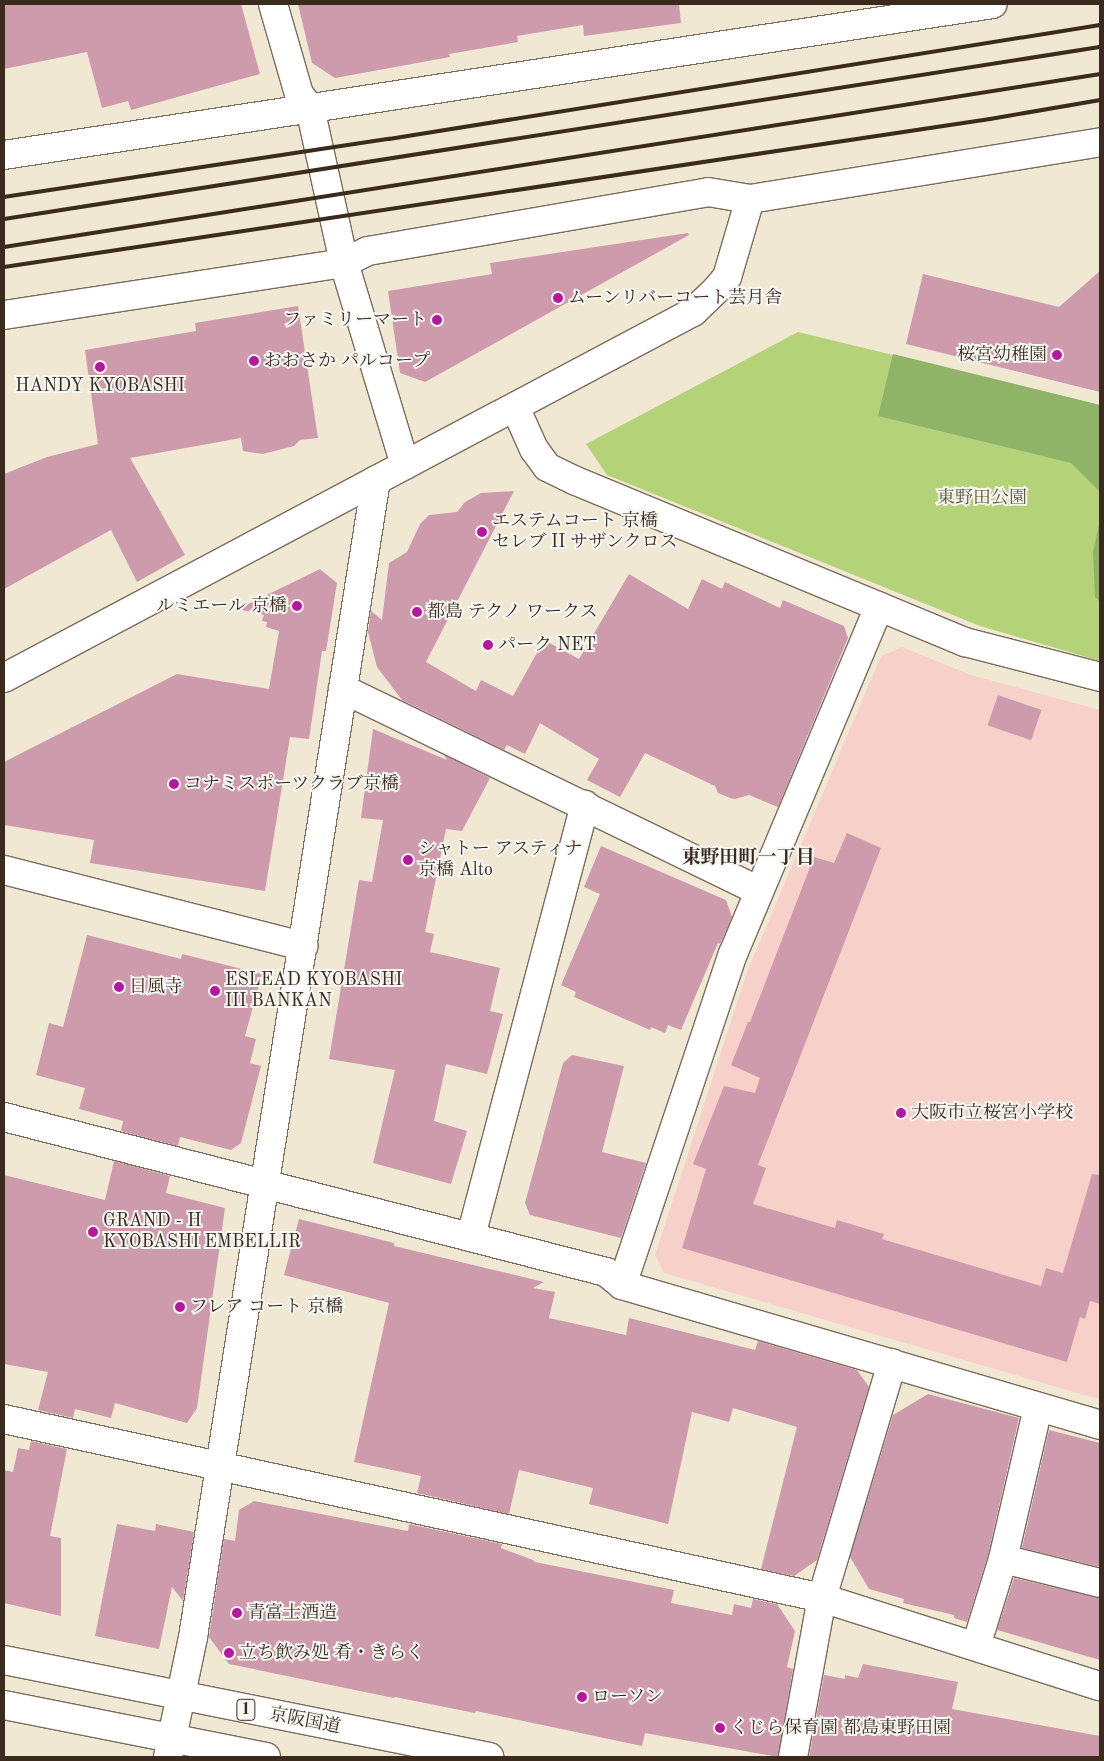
<!DOCTYPE html>
<meta charset="utf-8">
<style>
body{margin:0}
#map{position:relative;width:1104px;height:1761px;overflow:hidden;background:#f1e8d3;font-family:"Old Standard TT","Noto Serif JP",serif}
div>[style]{position:absolute}
[style*='--x']{left:calc(var(--x)*1px);top:calc(var(--y)*1px);width:calc(var(--w)*1px);rotate:calc(var(--a)*1deg)}
.built>*{inset:0;background:#f7d1c9}
.green>*{inset:0;background:#b4d278}
.forest>*{inset:0;background:#8fb468}
.building>*{inset:0;background:#ce9bad;transform-origin:0 0}
.roads{filter:drop-shadow(1px 0 #7b6c5d) drop-shadow(-1px 0 #7b6c5d) drop-shadow(0 1px #7b6c5d) drop-shadow(0 -1px #7b6c5d)}
.minor>*{height:28px;margin:-14px;padding:0 14px;transform-origin:14px;border-radius:14px;background:#fff}
.highway>*{height:28px;margin:-14px;padding:0 14px;transform-origin:14px;border-radius:14px;background:#fff}
.rail>*{height:4px;margin:-2px;padding:0 2px;transform-origin:2px;border-radius:2px;background:#3b2a1e}
.dots>*{width:14px;height:14px;translate:-50% -50%;box-sizing:border-box;border:2px solid #f6f6f2;border-radius:50%}
span{translate:-50% -50%;white-space:nowrap;text-align:center;line-height:1.15;-webkit-text-stroke:4px #f6f6f2;paint-order:stroke}
.shield-label span{padding:1px 4px;background:#f6f6f2;border:1px solid;border-radius:4px;-webkit-text-stroke-width:0}
.shield-label{font-size:16px;color:#3b2a1e;font-weight:700}
.poi-label{font-size:18px;color:#3b2a1e}
.left{translate:0 -50%;text-align:left}
.right{translate:-100% -50%;text-align:right}
.park-label{font-size:18px;color:#595434}
.street-label{font-size:18px;color:#3b2a1e}
.neighbourhood-label{font-size:19px;color:#3b2a1e;font-weight:700}
.frame{position:absolute;inset:0;border:5px solid #3b2a1e;pointer-events:none}
</style>
<div id="map">
<div class="built">
<i style="clip-path:polygon(902px 647px,971px 675px,1100px 710px,1100px 1392px,1098px 1399px,664px 1273px,655px 1255px,747px 972px,881px 656px)"></i>
</div>
<div class="green">
<i style="clip-path:polygon(798px 332px,1100px 405px,1100px 661px,980px 626px,607px 475px,586px 444px)"></i>
</div>
<div class="forest">
<i style="clip-path:polygon(893px 354px,1100px 405px,1100px 492px,1071px 463px,878px 416px)"></i>
<i style="clip-path:polygon(1100px 520px,1100px 602px,1095px 597px,1093px 552px)"></i>
</div>
<div class="building">
<i style="clip-path:polygon(4px 4px,241px 4px,260px 74px,131px 110px,128px 101px,102px 108px,87px 52px,4px 69px)"></i>
<i style="clip-path:polygon(298px 4px,679px 4px,681px 23px,584px 36px,583px 25px,517px 36px,518px 42px,449px 54px,450px 57px,335px 78px,312px 63px)"></i>
<i style="clip-path:polygon(688px 233px,689px 235px,425px 382px,400px 373px,388px 291px,492px 274px,490px 263px)"></i>
<i style="clip-path:polygon(1100px 271px,1100px 392px,906px 344px,923px 274px,1059px 307px)"></i>
<i style="clip-path:polygon(298px 306px,318px 438px,300px 440px,294px 446px,263px 454px,243px 451px,241px 438px,130px 458px,185px 555px,137px 582px,111px 530px,4px 589px,4px 474px,47px 457px,98px 444px,85px 350px,196px 331px,195px 323px)"></i>
<i style="clip-path:polygon(514px 491px,426px 662px,476px 691px,481px 680px,513px 696px,544px 640px,579px 659px,629px 574px,688px 609px,702px 579px,722px 589px,725px 582px,780px 608px,783px 600px,844px 626px,848px 638px,778px 807px,749px 795px,735px 799px,730px 798px,718px 793px,715px 786px,645px 753px,620px 797px,587px 780px,599px 759px,540px 723px,525px 754px,507px 745px,504px 750px,402px 700px,377px 667px,368px 632px,371px 611px,382px 620px,389px 563px,407px 552px,420px 524px,429px 515px,457px 512px,465px 502px,481px 493px)"></i>
<i style="clip-path:polygon(320px 569px,337px 583px,326px 651px,322px 651px,309px 739px,290px 737px,265px 891px,90px 863px,94px 840px,4px 825px,4px 762px,177px 674px,269px 689px,279px 631px,266px 627px,267px 622px,262px 621px,264px 615px,238px 609px)"></i>
<i style="left:998px;top:695px;width:46px;height:32px;rotate:19deg"></i>
<i style="clip-path:polygon(373px 729px,447px 760px,444px 755px,490px 778px,462px 831px,446px 829px,425px 932px,434px 934px,430px 952px,500px 968px,490px 1011px,503px 1014px,487px 1074px,446px 1064px,434px 1121px,467px 1131px,451px 1184px,373px 1163px,395px 1070px,329px 1059px,359px 880px,372px 882px,383px 820px,361px 818px)"></i>
<i style="clip-path:polygon(847px 833px,881px 848px,758px 1165px,766px 1168px,753px 1204px,835px 1228px,837px 1220px,884px 1234px,882px 1239px,1041px 1286px,1046px 1268px,1063px 1273px,1092px 1174px,1100px 1175px,1100px 1304px,1090px 1301px,1085px 1319px,1080px 1317px,1067px 1362px,682px 1248px,706px 1169px,693px 1164px,724px 1086px,755px 1093px,760px 1078px,731px 1065px,748px 1022px,750px 1022px,814px 857px,834px 863px)"></i>
<i style="clip-path:polygon(601px 846px,726px 900px,732px 917px,720px 944px,718px 943px,681px 1030px,668px 1025px,665px 1033px,651px 1027px,650px 1030px,574px 997px,576px 992px,561px 985px,600px 894px,584px 887px)"></i>
<i style="clip-path:polygon(87px 935px,181px 959px,182px 954px,262px 974px,245px 1036px,256px 1039px,250px 1063px,261px 1066px,241px 1143px,231px 1150px,180px 1137px,178px 1146px,121px 1131px,123px 1121px,79px 1109px,85px 1088px,36px 1075px,49px 1023px,63px 1027px)"></i>
<i style="clip-path:polygon(572px 1055px,624px 1066px,602px 1152px,646px 1163px,621px 1238px,530px 1215px,525px 1203px,563px 1063px)"></i>
<i style="clip-path:polygon(114px 1161px,170px 1176px,166px 1193px,225px 1208px,197px 1408px,187px 1423px,115px 1403px,111px 1418px,75px 1409px,73px 1418px,38px 1410px,48px 1372px,4px 1364px,4px 1175px,105px 1200px)"></i>
<i style="clip-path:polygon(299px 1219px,394px 1243px,394px 1246px,544px 1282px,533px 1288px,555px 1292px,549px 1318px,626px 1335px,629px 1318px,755px 1350px,758px 1341px,857px 1370px,869px 1387px,817px 1560px,794px 1576px,761px 1569px,797px 1427px,733px 1408px,729px 1422px,692px 1412px,668px 1524px,589px 1504px,593px 1488px,519px 1470px,509px 1514px,417px 1493px,421px 1476px,354px 1462px,389px 1303px,284px 1275px)"></i>
<i style="clip-path:polygon(928px 1394px,1019px 1418px,988px 1555px,967px 1622px,954px 1618px,954px 1615px,903px 1603px,904px 1599px,869px 1589px,850px 1557px,893px 1415px)"></i>
<i style="clip-path:polygon(1049px 1430px,1100px 1443px,1100px 1567px,1022px 1548px)"></i>
<i style="clip-path:polygon(31px 1441px,67px 1449px,50px 1536px,61px 1538px,61px 1616px,4px 1603px,4px 1470px,13px 1472px,18px 1448px,29px 1450px)"></i>
<i style="clip-path:polygon(254px 1501px,408px 1531px,409px 1524px,502px 1544px,501px 1548px,533px 1560px,535px 1562px,674px 1590px,671px 1603px,732px 1615px,734px 1604px,751px 1608px,753px 1599px,777px 1604px,795px 1631px,787px 1667px,793px 1669px,778px 1757px,645px 1733px,642px 1746px,476px 1711px,475px 1713px,395px 1697px,394px 1698px,229px 1664px,209px 1637px,224px 1539px,235px 1541px,239px 1510px)"></i>
<i style="clip-path:polygon(117px 1524px,155px 1531px,156px 1524px,194px 1532px,183px 1601px,172px 1587px,159px 1649px,95px 1636px)"></i>
<i style="clip-path:polygon(1014px 1578px,1100px 1598px,1100px 1660px,997px 1630px)"></i>
<i style="clip-path:polygon(863px 1664px,958px 1682px,952px 1709px,1100px 1736px,1100px 1757px,809px 1757px,824px 1675px,845px 1679px,845px 1675px,858px 1678px)"></i>
</div>
<div class="roads">
<div class="minor">
<i style="--x:273;--y:4;--w:94;--a:73.9"></i>
<i style="--x:299;--y:94;--w:18;--a:52"></i>
<i style="--x:310;--y:108;--w:159;--a:77.6"></i>
<i style="--x:344;--y:263;--w:211;--a:73.2"></i>
<i style="--x:4;--y:155;--w:1000;--a:-8.68"></i>
<i style="--x:750;--y:199;--w:355;--a:-9.2"></i>
<i style="--x:4;--y:315;--w:344;--a:-8.7"></i>
<i style="--x:344;--y:263;--w:27;--a:-27"></i>
<i style="--x:368;--y:251;--w:345;--a:-9.8"></i>
<i style="--x:708;--y:192;--w:43;--a:9.5"></i>
<i style="--x:750;--y:199;--w:81;--a:106.4"></i>
<i style="--x:727;--y:277;--w:16;--a:130"></i>
<i style="--x:717;--y:289;--w:33;--a:136"></i>
<i style="--x:693;--y:312;--w:780;--a:152.02"></i>
<i style="--x:515;--y:407;--w:46;--a:65.7"></i>
<i style="--x:534;--y:449;--w:22;--a:54"></i>
<i style="--x:547;--y:467;--w:32;--a:26"></i>
<i style="--x:576;--y:481;--w:421;--a:22.5"></i>
<i style="--x:965;--y:642;--w:139;--a:14.5"></i>
<i style="--x:343;--y:689;--w:462;--a:25.9"></i>
<i style="--x:4;--y:870;--w:309;--a:14.3"></i>
<i style="--x:4;--y:1117;--w:622;--a:14.44"></i>
<i style="--x:606;--y:1272;--w:21;--a:39"></i>
<i style="--x:622;--y:1285;--w:498;--a:16.3"></i>
<i style="--x:471;--y:1236;--w:446;--a:-75.2"></i>
<i style="--x:622;--y:1285;--w:349;--a:-71.5"></i>
<i style="--x:733;--y:954;--w:377;--a:-67.2"></i>
<i style="--x:4;--y:1419;--w:837;--a:12.34"></i>
<i style="--x:822;--y:1598;--w:292;--a:17.6"></i>
<i style="--x:1003;--y:1559;--w:100;--a:13.9"></i>
<i style="--x:976;--y:1646;--w:91;--a:-72.8"></i>
<i style="--x:1003;--y:1559;--w:156;--a:-77"></i>
<i style="--x:168;--y:1757;--w:123;--a:-78.2"></i>
<i style="--x:193;--y:1637;--w:1171;--a:-81.01"></i>
<i style="--x:793;--y:1757;--w:162;--a:-79.7"></i>
<i style="--x:822;--y:1598;--w:245;--a:-73.4"></i>
</div>
<div class="highway">
<i style="--x:4;--y:1660;--w:495;--a:11.3"></i>
<i style="--x:4;--y:1705;--w:267;--a:11.2"></i>
</div>
</div>
<div class="rail">
<i style="--x:4;--y:197;--w:389;--a:-8.6"></i>
<i style="--x:389;--y:139;--w:720;--a:-9.11"></i>
<i style="--x:4;--y:219;--w:1109;--a:-8.92"></i>
<i style="--x:4;--y:247;--w:1110;--a:-8.97"></i>
<i style="--x:4;--y:267;--w:997;--a:-8.54"></i>
<i style="--x:990;--y:119;--w:112;--a:-9.8"></i>
</div>
<div class="dots">
<i style="left:558px;top:298px;background:#b5179e"></i>
<i style="left:437px;top:320px;background:#b5179e"></i>
<i style="left:1057px;top:355px;background:#b5179e"></i>
<i style="left:254px;top:361px;background:#b5179e"></i>
<i style="left:100px;top:367px;background:#b5179e"></i>
<i style="left:482px;top:532px;background:#b5179e"></i>
<i style="left:297px;top:606px;background:#b5179e"></i>
<i style="left:417px;top:612px;background:#b5179e"></i>
<i style="left:488px;top:645px;background:#b5179e"></i>
<i style="left:174px;top:784px;background:#b5179e"></i>
<i style="left:408px;top:860px;background:#b5179e"></i>
<i style="left:119px;top:987px;background:#b5179e"></i>
<i style="left:215px;top:991px;background:#b5179e"></i>
<i style="left:901px;top:1113px;background:#b5179e"></i>
<i style="left:93px;top:1232px;background:#b5179e"></i>
<i style="left:180px;top:1307px;background:#b5179e"></i>
<i style="left:237px;top:1613px;background:#b5179e"></i>
<i style="left:229px;top:1653px;background:#b5179e"></i>
<i style="left:582px;top:1697px;background:#b5179e"></i>
<i style="left:720px;top:1728px;background:#b5179e"></i>
</div>
<div class="shield-label">
<span style="left:246px;top:1710px">1</span>
</div>
<div class="poi-label">
<span class="left" style="left:568px;top:298px">ムーンリバーコート芸月舎</span>
<span class="right" style="left:427px;top:320px">ファミリーマート</span>
<span class="right" style="left:1047px;top:355px">桜宮幼稚園</span>
<span class="left" style="left:264px;top:361px">おおさか パルコープ</span>
<span style="left:100px;top:386px">HANDY KYOBASHI</span>
<span class="left" style="left:492px;top:532px">エステムコート 京橋<br>セレブ II サザンクロス</span>
<span class="right" style="left:287px;top:606px">ルミエール 京橋</span>
<span class="left" style="left:427px;top:612px">都島 テクノ ワークス</span>
<span class="left" style="left:498px;top:645px">パーク NET</span>
<span class="left" style="left:184px;top:784px">コナミスポーツクラブ京橋</span>
<span class="left" style="left:418px;top:860px">シャトー アスティナ<br>京橋 Alto</span>
<span class="left" style="left:225px;top:991px">ESLEAD KYOBASHI<br>III BANKAN</span>
<span class="left" style="left:129px;top:987px">日風寺</span>
<span class="left" style="left:911px;top:1113px">大阪市立桜宮小学校</span>
<span class="left" style="left:103px;top:1232px">GRAND - H<br>KYOBASHI EMBELLIR</span>
<span class="left" style="left:190px;top:1307px">フレア コート 京橋</span>
<span class="left" style="left:247px;top:1613px">青富士酒造</span>
<span class="left" style="left:239px;top:1653px">立ち飲み処 肴・きらく</span>
<span class="left" style="left:592px;top:1697px">ローソン</span>
<span class="left" style="left:730px;top:1728px">くじら保育園 都島東野田園</span>
</div>
<div class="park-label">
<span style="left:982px;top:498px">東野田公園</span>
</div>
<div class="street-label">
<span style="left:305px;top:1721px;rotate:11deg">京阪国道</span>
</div>
<div class="neighbourhood-label">
<span style="left:748px;top:859px">東野田町一丁目</span>
</div>
<div class="frame"></div>
</div>
